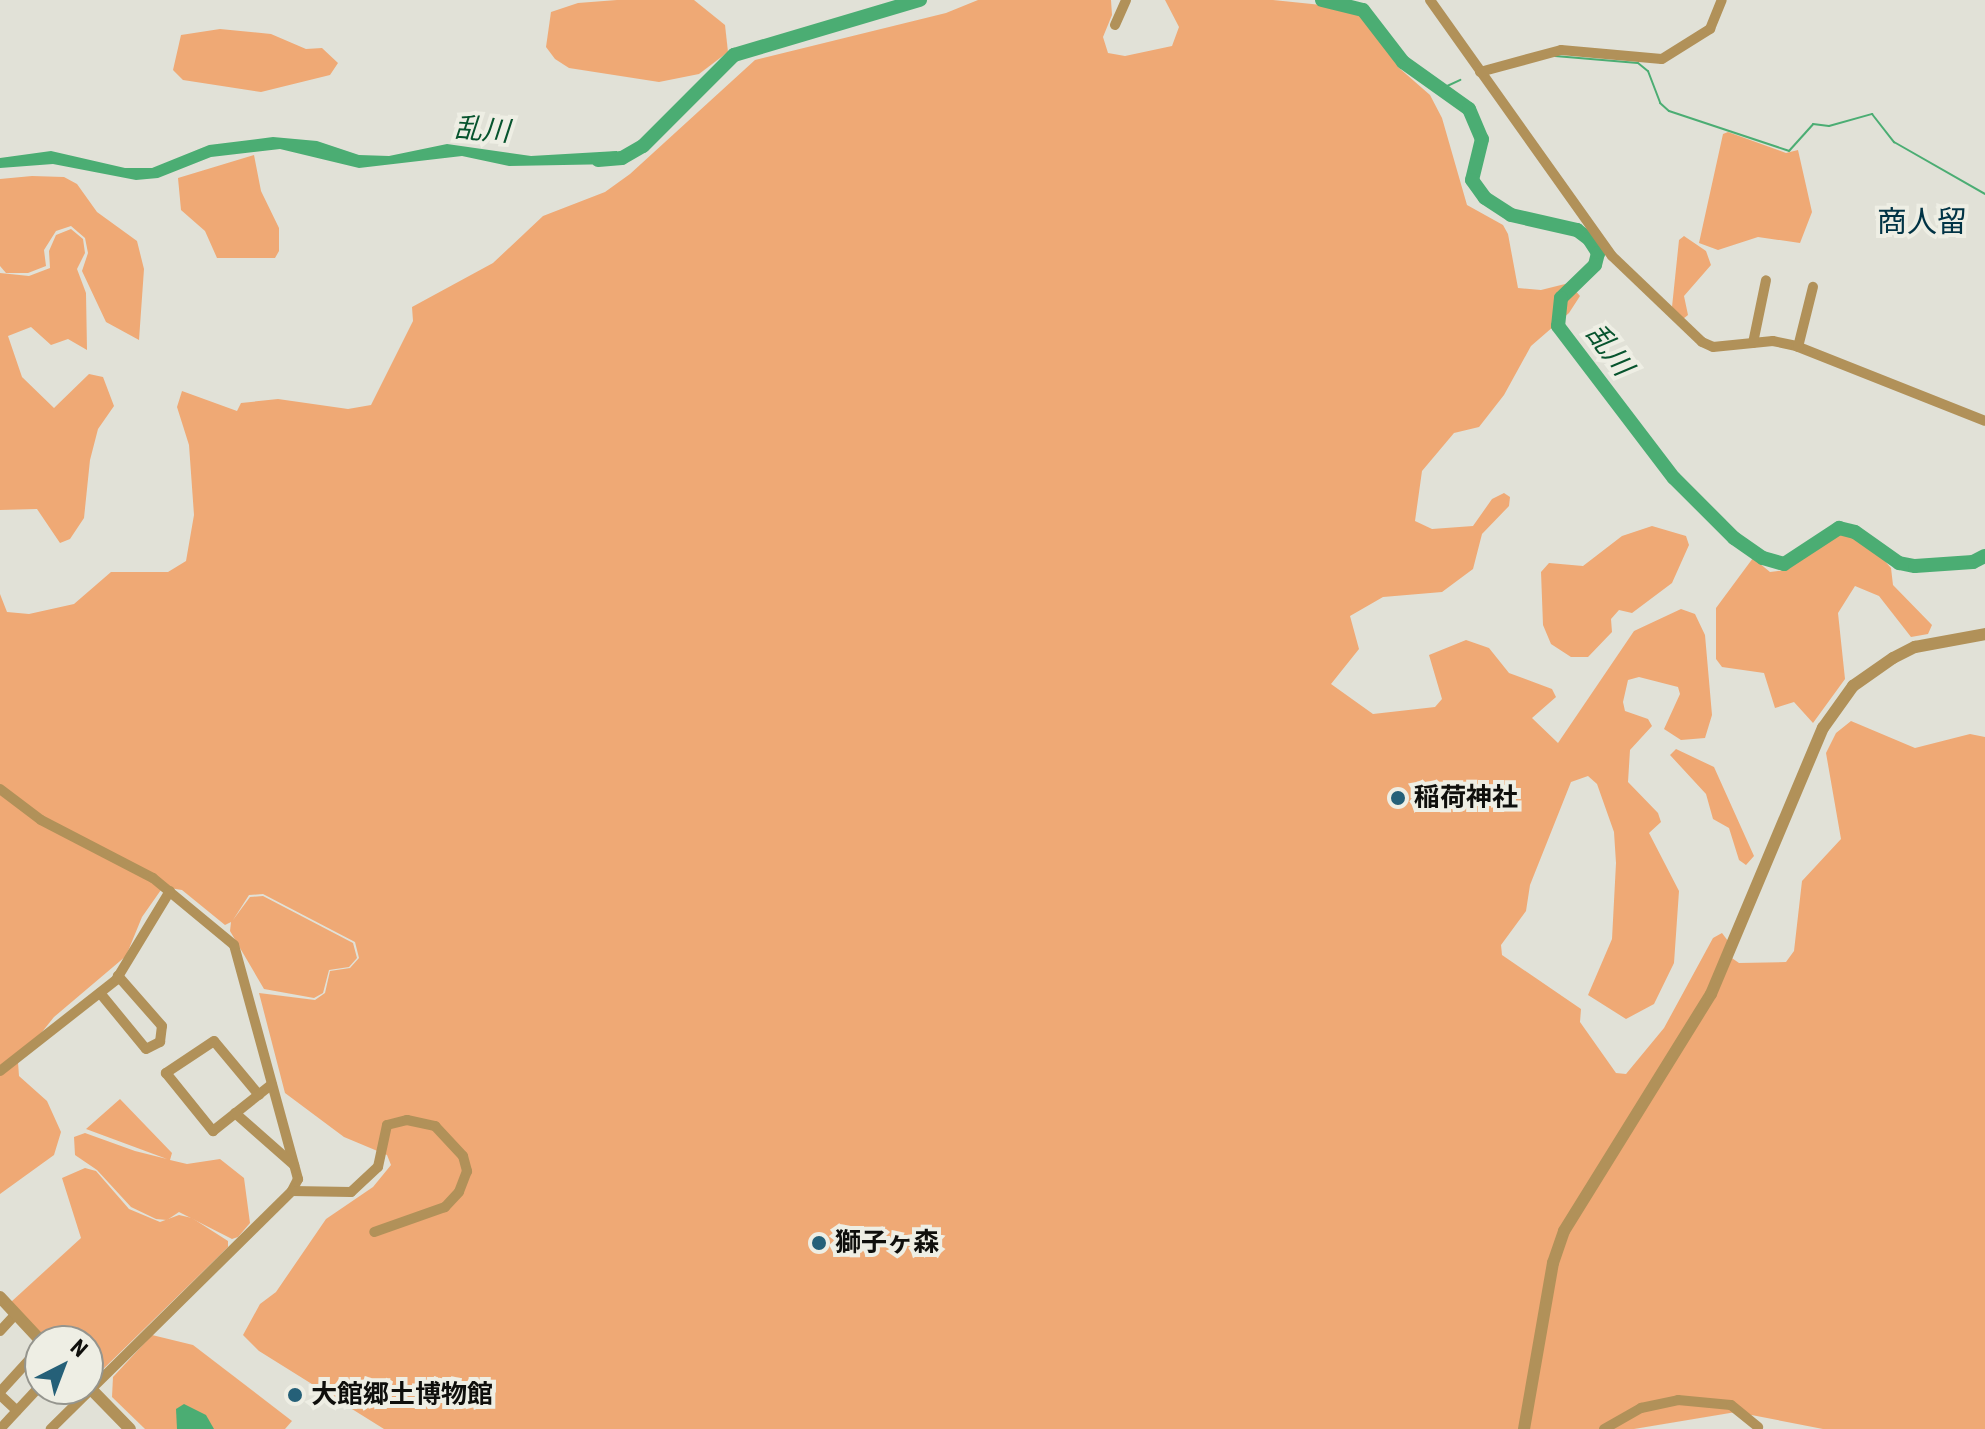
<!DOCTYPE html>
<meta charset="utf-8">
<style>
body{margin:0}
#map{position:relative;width:1985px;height:1429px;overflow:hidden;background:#e1e1d7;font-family:"Roboto Condensed","Noto Sans JP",sans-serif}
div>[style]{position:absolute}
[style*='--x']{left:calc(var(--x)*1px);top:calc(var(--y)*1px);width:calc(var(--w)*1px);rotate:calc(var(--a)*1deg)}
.green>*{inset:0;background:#efa975}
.water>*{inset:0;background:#4bad73}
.stream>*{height:2px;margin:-1px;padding:0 1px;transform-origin:1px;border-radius:1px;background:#4bad73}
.river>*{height:14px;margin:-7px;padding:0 7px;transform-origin:7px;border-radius:7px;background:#4bad73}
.minor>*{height:10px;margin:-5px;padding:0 5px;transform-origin:5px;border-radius:5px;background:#b19159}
.tertiary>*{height:12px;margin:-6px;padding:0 6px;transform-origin:6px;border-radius:6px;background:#b19159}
.dots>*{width:22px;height:22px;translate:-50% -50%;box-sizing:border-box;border:4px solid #eeeee4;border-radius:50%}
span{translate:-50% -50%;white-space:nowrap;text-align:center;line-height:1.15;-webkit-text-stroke:8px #eeeee4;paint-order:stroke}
.poi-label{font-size:26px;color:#0f0f0c;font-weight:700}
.left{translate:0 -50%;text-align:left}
.water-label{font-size:28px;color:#07542e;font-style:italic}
.quarter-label{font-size:30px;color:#003345}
.north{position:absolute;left:24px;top:1325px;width:80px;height:80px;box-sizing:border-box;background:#eeeee4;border:2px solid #95958e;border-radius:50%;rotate:42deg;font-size:22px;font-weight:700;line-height:32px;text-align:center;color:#0f0f0c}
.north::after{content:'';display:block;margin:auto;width:28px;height:36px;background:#256078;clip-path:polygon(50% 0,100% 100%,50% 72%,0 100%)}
</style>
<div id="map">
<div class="green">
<i style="clip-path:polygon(617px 0,694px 0,725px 25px,728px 52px,699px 74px,659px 82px,569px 68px,555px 59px,546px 47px,551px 12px,578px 3px)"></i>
<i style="clip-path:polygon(978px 0,1111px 0,1112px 15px,1103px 37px,1108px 53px,1125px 56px,1172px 46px,1179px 27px,1165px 0,1273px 0,1341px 7px,1365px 17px,1381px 34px,1398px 67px,1430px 95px,1442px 118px,1467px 205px,1503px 225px,1508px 234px,1518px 288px,1541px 290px,1569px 283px,1580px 296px,1569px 313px,1531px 346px,1504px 395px,1479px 427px,1454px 433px,1422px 471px,1415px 521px,1432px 529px,1473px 526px,1492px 499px,1504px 493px,1510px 497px,1509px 506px,1482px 534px,1473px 569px,1442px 592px,1383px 597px,1350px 616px,1359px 649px,1331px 684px,1373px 714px,1435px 707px,1442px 699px,1429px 655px,1466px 640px,1489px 648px,1509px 673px,1552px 689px,1556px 697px,1532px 718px,1558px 743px,1634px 631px,1681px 609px,1695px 614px,1705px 635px,1712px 715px,1705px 738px,1681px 740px,1664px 729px,1680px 694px,1678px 687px,1639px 677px,1628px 680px,1623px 702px,1625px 711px,1648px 719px,1652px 726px,1630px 750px,1628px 782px,1658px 813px,1661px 822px,1649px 833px,1679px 891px,1674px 963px,1654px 1004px,1626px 1019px,1588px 995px,1612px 939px,1616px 863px,1614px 832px,1597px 784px,1588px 776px,1571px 782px,1530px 885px,1526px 911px,1501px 945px,1502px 955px,1581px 1009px,1580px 1022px,1616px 1073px,1626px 1074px,1664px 1028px,1713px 938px,1722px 933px,1728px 941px,1726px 954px,1739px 963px,1786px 962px,1794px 951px,1802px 881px,1841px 839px,1826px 753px,1836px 733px,1851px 721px,1915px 748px,1970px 734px,1985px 737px,1985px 1429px,1823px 1429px,1736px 1412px,1634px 1429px,384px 1429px,259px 1351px,243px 1335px,260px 1304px,276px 1292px,326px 1219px,373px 1187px,391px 1165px,387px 1155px,344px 1137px,285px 1093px,259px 993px,315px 1000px,325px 993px,330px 971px,350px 968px,359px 958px,355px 942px,263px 894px,249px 895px,233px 920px,250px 897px,263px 896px,353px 943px,357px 958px,349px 967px,329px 970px,323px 993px,314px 998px,264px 989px,230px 931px,231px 922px,225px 925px,182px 890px,163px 887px,142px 917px,126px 956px,54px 1017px,18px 1062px,19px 1076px,47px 1101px,61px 1132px,54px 1155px,0 1194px,0 594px,7px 612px,29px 614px,74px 604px,111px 572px,168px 572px,186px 561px,194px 515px,189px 445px,177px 407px,182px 391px,237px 411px,241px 403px,278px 399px,348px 409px,371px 405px,413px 321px,412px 307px,493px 263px,543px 216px,605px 192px,630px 174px,755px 60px,946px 13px)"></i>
<i style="clip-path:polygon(220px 29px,271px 34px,306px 49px,322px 48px,338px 63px,330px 75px,261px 92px,183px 80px,173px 70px,181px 35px)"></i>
<i style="clip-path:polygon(1728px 132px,1786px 153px,1798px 150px,1812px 212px,1800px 243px,1758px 237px,1718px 250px,1699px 243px,1723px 134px)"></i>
<i style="clip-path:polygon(254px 155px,261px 191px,279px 228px,279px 251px,275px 258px,217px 258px,205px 231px,181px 210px,178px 178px)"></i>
<i style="clip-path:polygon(32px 176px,64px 177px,77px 184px,97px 212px,137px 241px,144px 269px,139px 340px,106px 322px,82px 271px,88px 253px,85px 238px,71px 226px,56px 231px,44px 250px,46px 266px,28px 273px,6px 273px,0 266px,0 179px)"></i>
<i style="clip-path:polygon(71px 229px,83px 239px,85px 253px,77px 269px,86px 293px,87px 350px,68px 339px,51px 345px,31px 327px,8px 336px,22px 377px,54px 408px,89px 374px,103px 377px,114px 406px,98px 429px,90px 460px,84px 518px,70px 539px,60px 543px,37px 509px,0 510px,0 273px,29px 276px,50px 268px,49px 251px,56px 235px)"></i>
<i style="clip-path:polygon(1684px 236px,1706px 251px,1711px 265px,1684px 296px,1688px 315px,1683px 319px,1672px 307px,1679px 240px)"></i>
<i style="clip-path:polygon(1652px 526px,1686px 536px,1689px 545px,1672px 583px,1632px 613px,1619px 610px,1611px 619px,1612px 632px,1588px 657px,1571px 657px,1551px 644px,1543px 625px,1541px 572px,1549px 563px,1583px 566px,1622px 536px)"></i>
<i style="clip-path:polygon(1845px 534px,1869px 543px,1891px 568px,1893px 585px,1932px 625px,1928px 634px,1911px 637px,1879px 596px,1855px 586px,1838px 613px,1845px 679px,1813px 723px,1794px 702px,1775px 708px,1764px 673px,1722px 667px,1716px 659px,1716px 608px,1753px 558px,1770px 572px,1787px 570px,1832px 537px)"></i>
<i style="clip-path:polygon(1676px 749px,1714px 767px,1754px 856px,1746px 865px,1739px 860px,1729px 828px,1713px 819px,1706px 794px,1670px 755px)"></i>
<i style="clip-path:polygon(120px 1099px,172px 1153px,170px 1160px,187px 1164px,220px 1159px,244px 1178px,250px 1223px,238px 1237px,232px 1239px,179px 1212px,167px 1220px,156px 1219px,131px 1207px,97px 1170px,75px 1155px,74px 1137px,85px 1133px,135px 1151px,167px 1159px,86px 1129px)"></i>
<i style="clip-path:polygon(85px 1168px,96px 1171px,129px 1209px,160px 1222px,179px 1215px,192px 1218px,228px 1241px,228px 1247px,94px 1378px,88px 1378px,88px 1341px,48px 1341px,11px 1302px,81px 1238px,62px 1178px)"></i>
<i style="clip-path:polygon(152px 1335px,193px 1345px,292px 1421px,285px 1429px,145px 1429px,112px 1397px,113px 1377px)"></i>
</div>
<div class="water">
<i style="clip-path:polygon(273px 137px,317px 141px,359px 155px,389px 156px,447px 144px,531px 156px,617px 151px,617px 164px,509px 166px,462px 156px,359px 168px,280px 149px,211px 157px,158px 178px,136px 180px,53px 164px,0 168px,0 158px,51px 151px,125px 168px,152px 168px,209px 145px)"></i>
<i style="clip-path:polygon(184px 1404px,206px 1415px,214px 1429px,177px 1429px,176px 1409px)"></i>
</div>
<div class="stream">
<i style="--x:1555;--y:56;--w:83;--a:4.8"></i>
<i style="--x:1638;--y:63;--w:13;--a:39"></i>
<i style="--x:1648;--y:71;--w:34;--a:69"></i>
<i style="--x:1660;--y:103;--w:12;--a:42"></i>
<i style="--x:1669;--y:111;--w:126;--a:18.4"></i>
<i style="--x:1789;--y:151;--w:36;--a:-48"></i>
<i style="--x:1813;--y:124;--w:16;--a:7"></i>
<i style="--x:1829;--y:126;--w:45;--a:-15.6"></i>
<i style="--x:1872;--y:114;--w:36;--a:52"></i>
<i style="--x:1894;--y:142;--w:105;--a:29.7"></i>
<i style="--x:1445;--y:87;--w:17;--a:-25"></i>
</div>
<div class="river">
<i style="--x:1322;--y:0;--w:42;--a:13.7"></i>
<i style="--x:1363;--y:10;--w:66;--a:52.4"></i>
<i style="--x:1403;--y:62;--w:81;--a:35.5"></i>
<i style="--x:1469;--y:109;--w:33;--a:67"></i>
<i style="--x:1482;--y:139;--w:42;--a:103.7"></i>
<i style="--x:1472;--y:180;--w:22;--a:54"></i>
<i style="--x:1485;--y:198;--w:31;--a:33"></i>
<i style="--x:1511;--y:215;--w:68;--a:12.8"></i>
<i style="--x:1577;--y:230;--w:15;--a:37"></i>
<i style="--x:1589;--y:239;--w:17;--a:57"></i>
<i style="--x:1598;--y:253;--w:12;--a:104"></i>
<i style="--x:1595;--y:265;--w:47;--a:135.9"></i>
<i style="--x:1561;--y:298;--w:28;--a:96"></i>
<i style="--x:1558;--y:326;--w:191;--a:52.7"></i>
<i style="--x:1674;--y:478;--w:85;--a:45"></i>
<i style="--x:1734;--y:538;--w:35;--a:35"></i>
<i style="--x:1763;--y:558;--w:22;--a:16"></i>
<i style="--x:1784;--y:564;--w:66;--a:-33.2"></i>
<i style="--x:1839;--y:528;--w:16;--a:14"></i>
<i style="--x:1855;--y:532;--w:54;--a:35.2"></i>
<i style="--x:1899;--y:563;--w:16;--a:11"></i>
<i style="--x:1915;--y:566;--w:58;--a:-3.9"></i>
<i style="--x:1973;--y:562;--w:13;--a:-27"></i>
<i style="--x:598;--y:160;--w:24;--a:-5"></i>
<i style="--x:622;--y:158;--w:24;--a:-30"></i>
<i style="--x:643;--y:146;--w:129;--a:-45"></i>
<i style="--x:734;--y:55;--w:194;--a:-16.5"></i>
</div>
<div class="minor">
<i style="--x:1430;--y:0;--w:314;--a:54.6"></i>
<i style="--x:1612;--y:256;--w:124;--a:43.7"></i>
<i style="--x:1702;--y:342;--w:12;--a:24"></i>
<i style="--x:1713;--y:347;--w:60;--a:-5.7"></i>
<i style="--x:1773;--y:341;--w:24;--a:12"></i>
<i style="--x:1796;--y:346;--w:203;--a:21.6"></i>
<i style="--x:1115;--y:25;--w:27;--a:-66"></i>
<i style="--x:1480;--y:72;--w:84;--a:-15.2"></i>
<i style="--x:1561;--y:50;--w:101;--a:5.1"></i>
<i style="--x:1662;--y:59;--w:57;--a:-32"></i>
<i style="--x:1710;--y:29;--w:31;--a:-68"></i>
<i style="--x:1753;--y:343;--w:64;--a:-78.3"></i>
<i style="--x:1798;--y:347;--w:62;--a:-76"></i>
<i style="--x:0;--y:789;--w:51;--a:37.1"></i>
<i style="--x:41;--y:820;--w:126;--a:27.4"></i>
<i style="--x:153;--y:878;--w:105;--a:39.6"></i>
<i style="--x:234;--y:945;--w:243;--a:74.7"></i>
<i style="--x:298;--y:1179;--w:13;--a:117"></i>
<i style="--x:292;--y:1191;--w:339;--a:135.4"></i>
<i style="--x:100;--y:993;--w:72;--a:50.6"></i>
<i style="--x:146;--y:1049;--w:16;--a:-27"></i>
<i style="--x:160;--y:1042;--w:16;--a:-83"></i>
<i style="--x:162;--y:1026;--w:67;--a:-131.3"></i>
<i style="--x:0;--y:1071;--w:147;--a:-38.1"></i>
<i style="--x:116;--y:980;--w:104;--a:-58.8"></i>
<i style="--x:259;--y:1095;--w:70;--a:-129.8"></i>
<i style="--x:214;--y:1041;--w:58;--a:146.3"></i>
<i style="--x:166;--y:1073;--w:75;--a:51"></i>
<i style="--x:213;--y:1131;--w:75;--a:-38.5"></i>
<i style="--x:235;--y:1113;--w:79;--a:41.4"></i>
<i style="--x:292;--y:1191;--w:59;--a:1"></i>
<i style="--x:351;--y:1192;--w:37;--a:-43"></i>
<i style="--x:378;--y:1167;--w:43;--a:-77.9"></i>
<i style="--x:387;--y:1125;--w:21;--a:-14"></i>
<i style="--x:407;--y:1120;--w:29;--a:12"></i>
<i style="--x:435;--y:1126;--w:41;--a:47"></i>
<i style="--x:463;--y:1156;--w:16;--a:75"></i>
<i style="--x:467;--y:1171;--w:22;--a:111"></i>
<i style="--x:459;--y:1192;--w:21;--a:133"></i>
<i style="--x:445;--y:1207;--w:75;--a:160.6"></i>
<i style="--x:0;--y:1331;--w:23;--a:-47"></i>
<i style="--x:26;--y:1364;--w:20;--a:45"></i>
<i style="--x:0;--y:1392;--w:59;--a:-47.7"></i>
<i style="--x:0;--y:1395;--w:23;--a:43"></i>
<i style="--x:0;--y:1429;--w:59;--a:-47.1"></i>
<i style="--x:1604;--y:1429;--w:43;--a:-29.6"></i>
<i style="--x:1641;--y:1408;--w:38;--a:-12"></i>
<i style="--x:1678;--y:1400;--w:53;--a:5.4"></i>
<i style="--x:1731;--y:1405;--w:35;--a:39"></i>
</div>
<div class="tertiary">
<i style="--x:0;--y:1297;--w:60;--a:47"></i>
<i style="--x:88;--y:1386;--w:60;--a:45.7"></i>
<i style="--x:1524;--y:1429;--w:169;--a:-80.1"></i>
<i style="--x:1553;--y:1263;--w:34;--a:-71"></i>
<i style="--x:1564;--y:1231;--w:279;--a:-58.2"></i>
<i style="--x:1711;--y:994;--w:289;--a:-67.2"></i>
<i style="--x:1823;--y:728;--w:52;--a:-54.5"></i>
<i style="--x:1853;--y:686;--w:49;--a:-35"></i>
<i style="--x:1893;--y:658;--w:25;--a:-27"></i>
<i style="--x:1915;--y:647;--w:71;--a:-10.5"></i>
</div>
<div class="dots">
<i style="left:1398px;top:798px;background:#256078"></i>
<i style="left:819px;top:1243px;background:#256078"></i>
<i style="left:295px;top:1395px;background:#256078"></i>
</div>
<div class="poi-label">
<span class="left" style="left:1414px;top:798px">稲荷神社</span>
<span class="left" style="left:835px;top:1243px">獅子ヶ森</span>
<span class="left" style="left:311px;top:1395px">大館郷土博物館</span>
</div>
<div class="water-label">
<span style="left:482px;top:130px;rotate:4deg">乱川</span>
<span style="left:1609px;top:350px;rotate:53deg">乱川</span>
</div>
<div class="quarter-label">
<span style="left:1922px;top:222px">商人留</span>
</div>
<div class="north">N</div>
</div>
